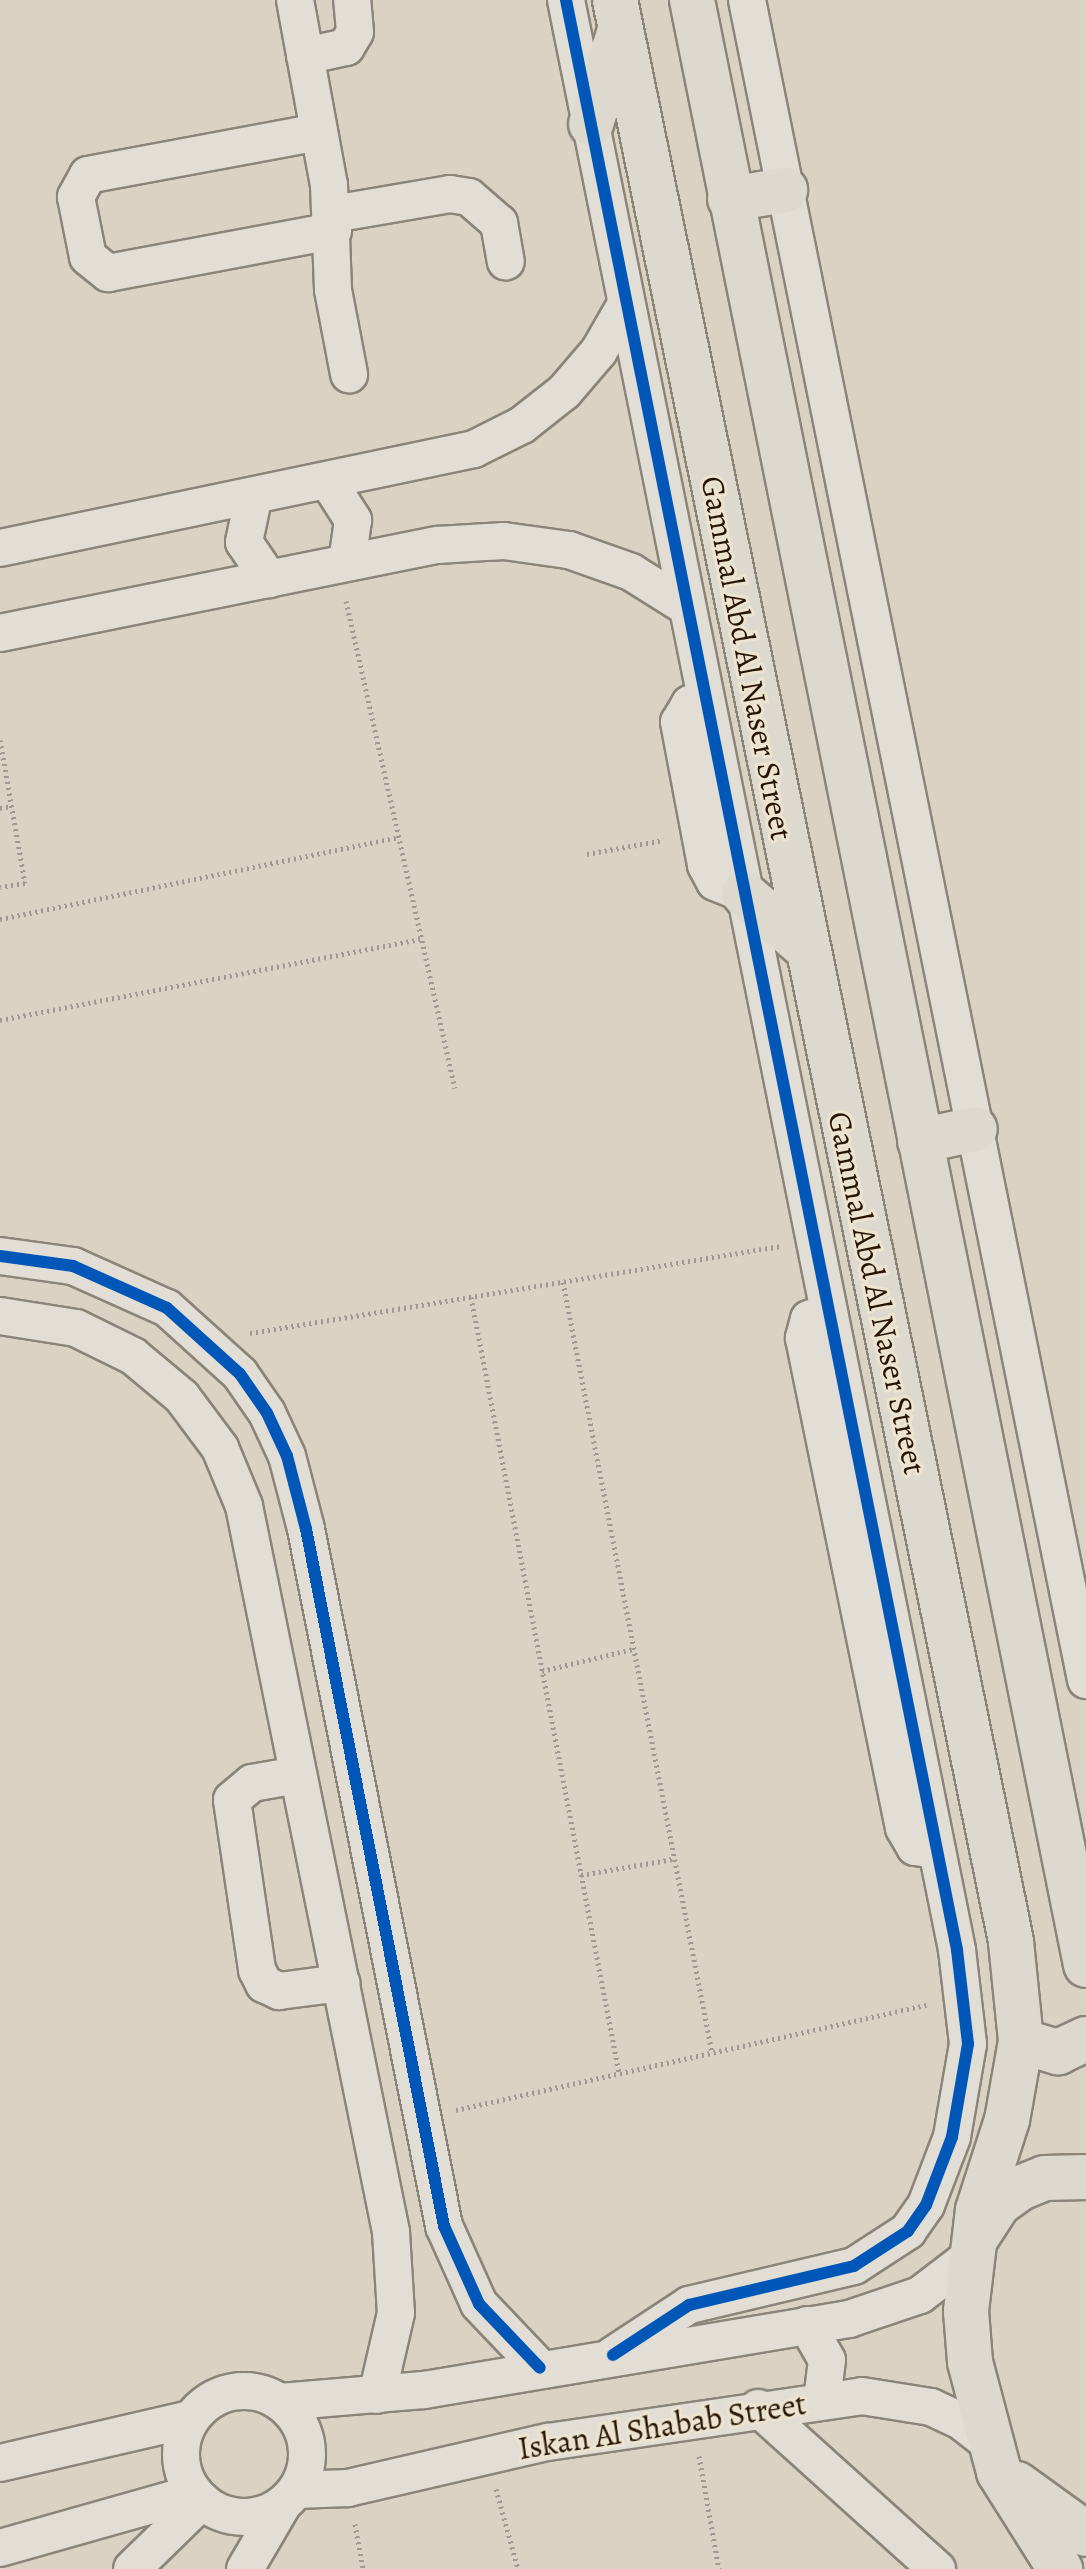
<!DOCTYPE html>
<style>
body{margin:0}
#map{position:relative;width:1086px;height:2569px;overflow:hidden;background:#dad2c2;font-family:Alegreya,serif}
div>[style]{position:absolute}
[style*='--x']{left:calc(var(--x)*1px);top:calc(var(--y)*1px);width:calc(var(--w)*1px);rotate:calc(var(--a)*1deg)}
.path>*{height:5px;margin-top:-2.5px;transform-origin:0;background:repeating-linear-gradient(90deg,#9e9992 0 2px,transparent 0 6px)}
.roads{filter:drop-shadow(2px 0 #8b8479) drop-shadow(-2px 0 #8b8479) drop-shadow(0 2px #8b8479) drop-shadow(0 -2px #8b8479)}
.minor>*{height:36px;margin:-18px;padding:0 18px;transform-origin:18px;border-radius:18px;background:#e2ded6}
.minor>.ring{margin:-18px;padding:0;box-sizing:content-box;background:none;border:36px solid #e2ded6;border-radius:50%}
.major>*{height:44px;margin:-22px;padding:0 22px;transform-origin:22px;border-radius:22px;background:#ddd9cf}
.cycleway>*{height:12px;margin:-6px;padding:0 6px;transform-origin:6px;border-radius:6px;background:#0057b8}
span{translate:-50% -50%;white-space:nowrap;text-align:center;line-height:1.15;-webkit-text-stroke:6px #ede4d0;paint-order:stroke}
.street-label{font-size:32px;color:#261505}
</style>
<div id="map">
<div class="path">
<i style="--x:346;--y:601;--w:499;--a:77.4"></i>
<i style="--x:0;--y:740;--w:145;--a:80.1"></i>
<i style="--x:25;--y:883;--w:25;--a:171"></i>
<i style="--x:0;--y:808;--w:11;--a:-10"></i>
<i style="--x:587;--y:854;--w:78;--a:-10.3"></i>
<i style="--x:0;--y:919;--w:407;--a:-11.6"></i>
<i style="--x:0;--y:1020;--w:429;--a:-10.9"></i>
<i style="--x:563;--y:1282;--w:785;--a:79.06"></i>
<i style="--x:471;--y:1297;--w:790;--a:79.2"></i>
<i style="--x:250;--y:1333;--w:538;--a:-9.3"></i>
<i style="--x:542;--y:1671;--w:94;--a:-13.6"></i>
<i style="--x:581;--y:1875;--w:94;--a:-9.8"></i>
<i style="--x:456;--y:2110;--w:482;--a:-12.6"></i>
<i style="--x:699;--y:2456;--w:115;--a:80"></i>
<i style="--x:496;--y:2489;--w:83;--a:74.6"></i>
<i style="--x:355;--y:2524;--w:46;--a:79.9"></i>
</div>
<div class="roads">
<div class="minor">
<i style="--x:295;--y:0;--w:188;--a:79.6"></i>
<i style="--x:329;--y:185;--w:105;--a:87.8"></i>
<i style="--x:333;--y:290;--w:86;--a:79.2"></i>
<i style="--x:566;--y:0;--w:1989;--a:78.66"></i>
<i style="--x:957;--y:1950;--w:95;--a:83.3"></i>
<i style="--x:968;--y:2044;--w:94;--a:99.8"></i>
<i style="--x:952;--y:2137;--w:73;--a:110.9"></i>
<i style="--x:926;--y:2205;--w:32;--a:125"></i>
<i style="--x:908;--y:2231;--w:64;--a:147.1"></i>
<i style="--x:854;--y:2266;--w:170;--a:166.7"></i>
<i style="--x:689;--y:2305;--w:91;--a:146.7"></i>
<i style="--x:747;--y:0;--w:1714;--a:78.59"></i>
<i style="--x:305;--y:56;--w:42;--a:-12.4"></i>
<i style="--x:346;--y:47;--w:17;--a:-59"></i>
<i style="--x:355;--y:32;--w:32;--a:-95"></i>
<i style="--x:319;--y:132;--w:235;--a:169.5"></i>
<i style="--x:88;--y:175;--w:25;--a:119"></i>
<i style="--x:76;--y:197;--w:61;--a:78.7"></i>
<i style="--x:88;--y:257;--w:26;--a:39"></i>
<i style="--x:108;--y:273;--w:229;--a:-10.6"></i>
<i style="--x:333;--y:214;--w:119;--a:-9.7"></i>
<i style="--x:450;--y:194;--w:19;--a:9"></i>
<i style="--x:469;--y:197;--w:40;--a:41"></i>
<i style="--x:499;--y:223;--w:39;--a:80"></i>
<i style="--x:330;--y:484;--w:43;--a:57.4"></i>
<i style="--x:353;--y:520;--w:43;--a:97.9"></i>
<i style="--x:253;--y:499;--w:44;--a:101.8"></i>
<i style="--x:244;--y:542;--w:45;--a:56"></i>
<i style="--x:0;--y:548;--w:484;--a:-11.8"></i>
<i style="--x:474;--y:449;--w:54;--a:-26.6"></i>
<i style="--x:522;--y:425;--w:53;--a:-38.2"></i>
<i style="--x:564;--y:392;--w:54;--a:-49.5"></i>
<i style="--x:599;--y:351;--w:54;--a:-60.1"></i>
<i style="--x:0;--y:633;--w:447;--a:-11.4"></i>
<i style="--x:438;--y:545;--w:66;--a:-3.5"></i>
<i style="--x:504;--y:541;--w:66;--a:7.9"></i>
<i style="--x:569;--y:550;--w:66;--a:19.5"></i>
<i style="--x:631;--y:572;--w:66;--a:32"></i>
<i style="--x:705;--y:699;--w:16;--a:162"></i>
<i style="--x:690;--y:704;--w:21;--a:121"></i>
<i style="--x:679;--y:722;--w:146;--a:79.3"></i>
<i style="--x:706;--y:865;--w:19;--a:62"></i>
<i style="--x:715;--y:882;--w:31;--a:22"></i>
<i style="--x:0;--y:1256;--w:74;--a:7.8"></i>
<i style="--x:73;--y:1266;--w:103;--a:24.1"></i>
<i style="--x:167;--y:1308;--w:98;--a:42.1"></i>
<i style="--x:240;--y:1374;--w:47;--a:55.3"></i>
<i style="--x:267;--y:1413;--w:47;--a:65.1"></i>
<i style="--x:287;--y:1456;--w:75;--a:75.4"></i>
<i style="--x:306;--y:1529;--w:711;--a:78.8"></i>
<i style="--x:444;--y:2226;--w:85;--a:65.8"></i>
<i style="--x:479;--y:2304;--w:88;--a:46.4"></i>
<i style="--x:828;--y:1312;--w:20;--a:160"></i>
<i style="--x:809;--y:1319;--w:20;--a:105"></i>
<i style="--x:804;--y:1338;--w:500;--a:78.47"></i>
<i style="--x:904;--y:1828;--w:22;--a:60"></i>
<i style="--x:915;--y:1847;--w:22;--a:8"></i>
<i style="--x:0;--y:1316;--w:77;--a:9"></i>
<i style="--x:76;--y:1328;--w:64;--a:26.2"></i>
<i style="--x:133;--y:1356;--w:64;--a:39.9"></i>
<i style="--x:182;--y:1397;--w:64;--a:53.3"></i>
<i style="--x:220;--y:1448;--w:63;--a:67.5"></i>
<i style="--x:244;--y:1506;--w:741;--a:78.55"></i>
<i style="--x:391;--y:2232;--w:81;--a:86.5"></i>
<i style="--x:396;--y:2313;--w:84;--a:103"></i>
<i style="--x:298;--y:1775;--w:47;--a:170.1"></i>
<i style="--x:252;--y:1783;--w:26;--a:140"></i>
<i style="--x:232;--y:1800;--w:172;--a:81.6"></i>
<i style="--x:257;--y:1970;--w:16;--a:63"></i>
<i style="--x:264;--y:1984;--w:17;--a:25"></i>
<i style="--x:279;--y:1991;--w:63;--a:-7.4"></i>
<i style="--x:807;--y:2325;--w:40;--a:60.3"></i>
<i style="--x:827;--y:2360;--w:40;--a:97.1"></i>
<i class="ring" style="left:181px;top:2391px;width:90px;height:90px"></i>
<i style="--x:280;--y:2402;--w:144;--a:-4.8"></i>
<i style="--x:424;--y:2390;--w:431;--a:-9.5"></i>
<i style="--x:849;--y:2319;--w:75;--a:-18.7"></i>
<i style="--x:920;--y:2295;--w:64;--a:-37.4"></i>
<i style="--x:758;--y:2408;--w:241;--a:42"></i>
<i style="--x:0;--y:2463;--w:196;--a:-13"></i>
<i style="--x:297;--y:2490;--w:51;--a:-2.2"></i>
<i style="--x:348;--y:2488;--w:205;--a:-13"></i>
<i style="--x:548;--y:2442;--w:317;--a:-8.3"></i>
<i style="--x:862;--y:2396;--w:70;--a:9.1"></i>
<i style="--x:931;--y:2407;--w:33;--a:25"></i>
<i style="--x:961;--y:2421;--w:33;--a:38"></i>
<i style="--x:987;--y:2441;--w:20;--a:70"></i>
<i style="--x:0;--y:2548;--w:202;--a:-15.8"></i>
<i style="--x:132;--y:2569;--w:98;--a:-44.2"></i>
<i style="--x:245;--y:2569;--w:75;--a:-59.7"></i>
</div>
<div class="major">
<i style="--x:615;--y:0;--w:1982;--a:78.47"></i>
<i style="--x:1011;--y:1942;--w:100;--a:84.2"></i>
<i style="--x:1021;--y:2041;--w:80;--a:100"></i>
<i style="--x:1007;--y:2120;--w:95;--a:107.9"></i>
<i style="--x:978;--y:2210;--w:102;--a:96.8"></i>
<i style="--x:966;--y:2311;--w:51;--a:85.5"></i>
<i style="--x:970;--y:2362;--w:114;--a:75.2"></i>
<i style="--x:999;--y:2472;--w:115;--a:57.8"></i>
<i style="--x:692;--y:0;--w:2004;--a:78.66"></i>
<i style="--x:591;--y:124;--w:95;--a:-72.9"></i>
<i style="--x:730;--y:199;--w:56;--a:-9.3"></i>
<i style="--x:744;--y:894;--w:79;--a:40.9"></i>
<i style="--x:920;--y:1141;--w:56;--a:-12.3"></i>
<i style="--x:1021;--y:2041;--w:39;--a:17"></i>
<i style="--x:1058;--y:2052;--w:31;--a:-25"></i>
<i style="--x:978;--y:2235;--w:37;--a:-57"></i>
<i style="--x:998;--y:2204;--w:27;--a:-36"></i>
<i style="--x:1020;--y:2188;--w:27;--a:-22"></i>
<i style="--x:1045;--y:2178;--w:41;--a:-1.4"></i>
<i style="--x:1017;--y:2484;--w:85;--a:35.9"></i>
</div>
</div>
<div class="cycleway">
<i style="--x:566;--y:0;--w:1989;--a:78.66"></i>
<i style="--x:957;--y:1950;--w:95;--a:83.3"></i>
<i style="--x:968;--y:2044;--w:94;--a:99.8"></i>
<i style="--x:952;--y:2137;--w:73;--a:110.9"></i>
<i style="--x:926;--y:2205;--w:32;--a:125"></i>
<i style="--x:908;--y:2231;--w:64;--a:147.1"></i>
<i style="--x:854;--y:2266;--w:170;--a:166.7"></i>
<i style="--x:689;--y:2305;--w:91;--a:146.7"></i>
<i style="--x:0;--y:1256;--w:74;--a:7.8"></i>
<i style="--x:73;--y:1266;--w:103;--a:24.1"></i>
<i style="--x:167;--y:1308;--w:98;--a:42.1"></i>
<i style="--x:240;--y:1374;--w:47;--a:55.3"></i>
<i style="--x:267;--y:1413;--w:47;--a:65.1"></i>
<i style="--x:287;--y:1456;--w:75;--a:75.4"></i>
<i style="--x:306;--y:1529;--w:711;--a:78.8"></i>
<i style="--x:444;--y:2226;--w:85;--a:65.8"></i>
<i style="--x:479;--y:2304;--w:88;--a:46.4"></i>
</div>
<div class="street-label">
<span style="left:747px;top:658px;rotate:79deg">Gammal Abd Al Naser Street</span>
<span style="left:877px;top:1293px;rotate:78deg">Gammal Abd Al Naser Street</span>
<span style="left:662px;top:2426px;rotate:-9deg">Iskan Al Shabab Street</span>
</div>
</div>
